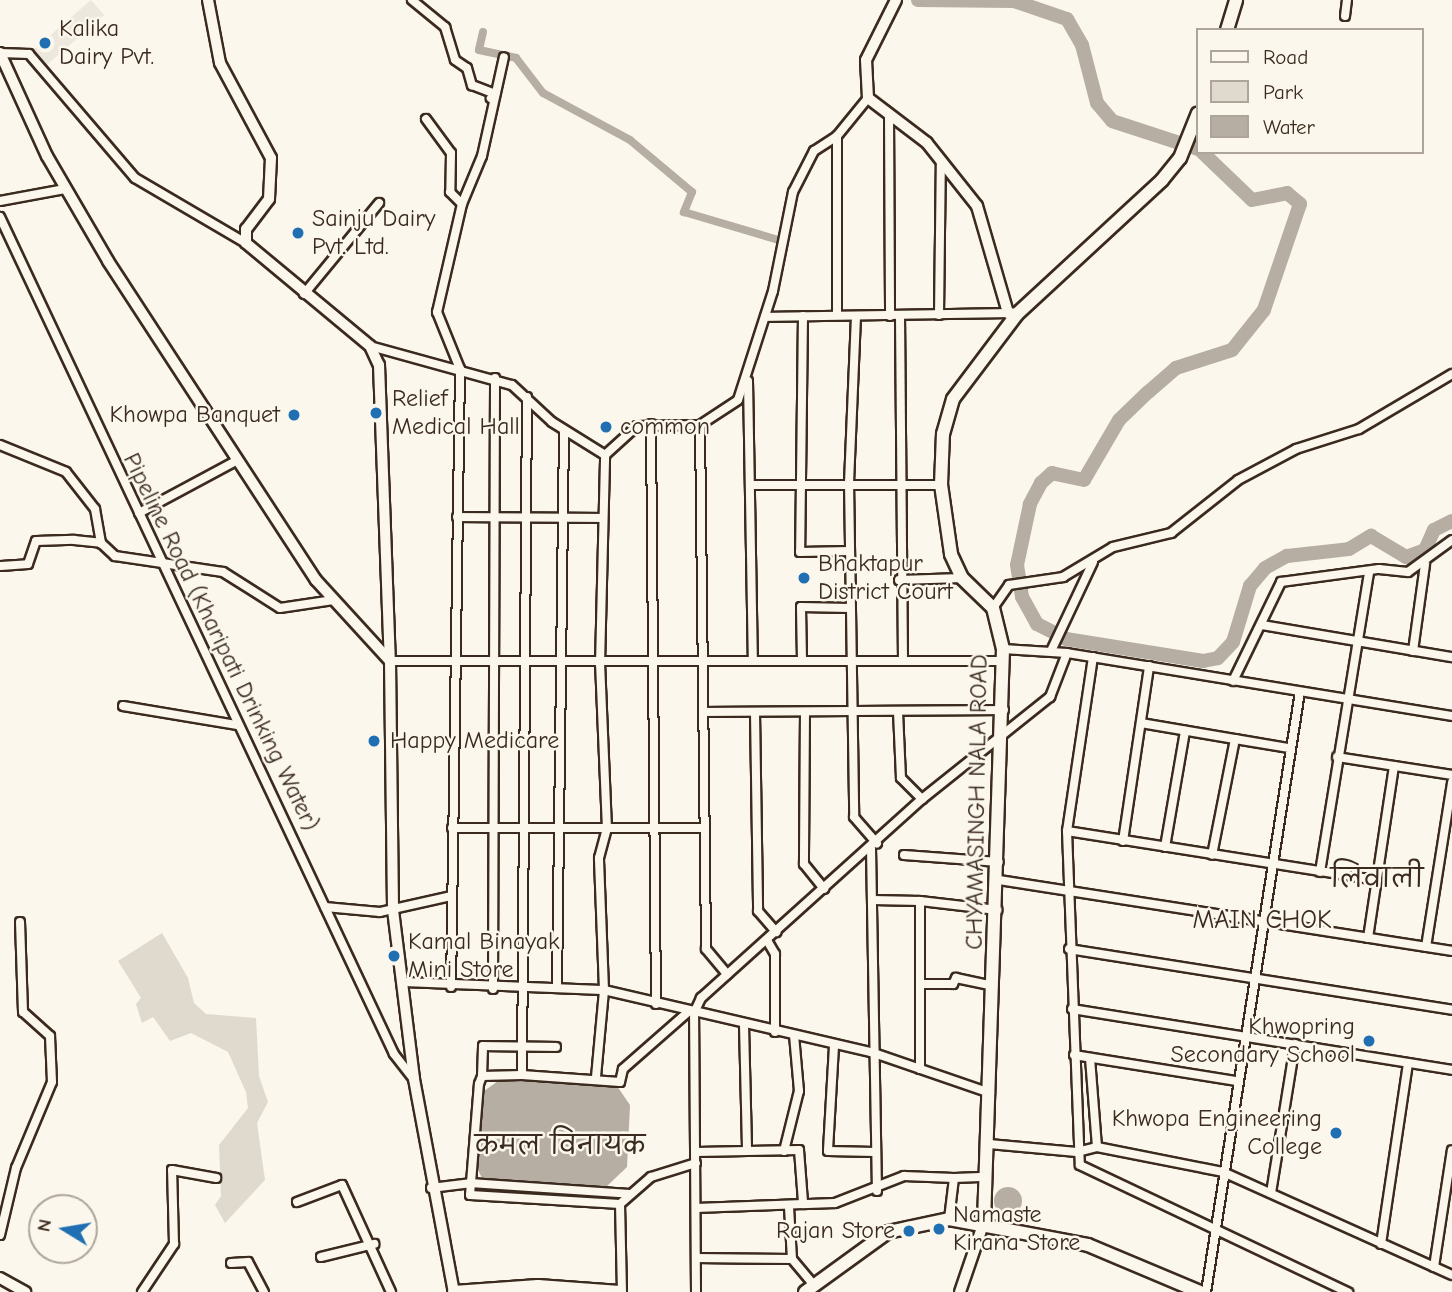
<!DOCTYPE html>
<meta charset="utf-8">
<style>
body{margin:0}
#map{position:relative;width:1452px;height:1292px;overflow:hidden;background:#fbf7ec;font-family:"Comic Neue","Playpen Sans Deva",sans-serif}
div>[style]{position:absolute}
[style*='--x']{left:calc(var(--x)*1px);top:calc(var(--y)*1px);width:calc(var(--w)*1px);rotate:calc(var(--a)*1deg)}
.built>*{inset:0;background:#ede8dd;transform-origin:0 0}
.green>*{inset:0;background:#dfd9ce}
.water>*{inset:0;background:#b6aea2}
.round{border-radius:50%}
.canal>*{height:8px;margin:-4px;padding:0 4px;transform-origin:4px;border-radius:4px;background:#b6aea2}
.river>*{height:14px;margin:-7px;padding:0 7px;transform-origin:7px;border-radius:7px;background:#b6aea2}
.roads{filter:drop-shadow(2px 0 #3b2a1e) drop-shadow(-2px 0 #3b2a1e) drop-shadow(0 2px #3b2a1e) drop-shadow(0 -2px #3b2a1e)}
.street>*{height:8px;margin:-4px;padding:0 4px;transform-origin:4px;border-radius:4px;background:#fbf7ec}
.secondary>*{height:10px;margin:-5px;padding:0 5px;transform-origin:5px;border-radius:5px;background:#fbf7ec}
.primary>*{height:12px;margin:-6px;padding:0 6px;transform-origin:6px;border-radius:6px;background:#fbf7ec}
.dots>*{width:19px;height:19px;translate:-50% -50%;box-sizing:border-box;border:4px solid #fbf7ec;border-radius:50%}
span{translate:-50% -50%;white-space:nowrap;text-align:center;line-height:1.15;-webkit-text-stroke:5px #fbf7ec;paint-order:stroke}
.poi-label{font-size:24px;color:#3b2a1e}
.left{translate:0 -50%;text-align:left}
.right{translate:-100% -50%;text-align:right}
.street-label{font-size:24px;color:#3b2a1e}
.neighbourhood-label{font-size:26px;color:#3b2a1e}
.legend{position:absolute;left:1196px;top:28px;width:228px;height:126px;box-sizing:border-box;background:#fbf7ec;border:2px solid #aea59a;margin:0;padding:9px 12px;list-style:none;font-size:21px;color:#3b2a1e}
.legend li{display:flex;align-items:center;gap:14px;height:35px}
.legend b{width:35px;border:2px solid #aea59a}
.north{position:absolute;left:28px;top:1194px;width:70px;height:70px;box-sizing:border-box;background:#fbf7ec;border:2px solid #aea59a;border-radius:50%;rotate:281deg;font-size:19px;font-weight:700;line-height:28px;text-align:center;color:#3b2a1e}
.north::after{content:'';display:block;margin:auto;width:24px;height:32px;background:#1f6fb2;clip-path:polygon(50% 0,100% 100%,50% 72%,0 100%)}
</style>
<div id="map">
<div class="built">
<i style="left:91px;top:0;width:20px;height:76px;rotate:49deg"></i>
</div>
<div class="green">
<i style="clip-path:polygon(162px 933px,188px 978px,194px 1003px,206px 1014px,256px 1018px,259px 1076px,268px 1102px,257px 1123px,265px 1180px,225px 1223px,215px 1205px,221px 1196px,219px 1145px,248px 1108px,246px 1092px,228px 1052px,191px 1033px,170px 1041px,153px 1017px,142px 1023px,136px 1004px,141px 998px,118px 961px)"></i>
</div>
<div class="water">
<i style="clip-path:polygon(501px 1079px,617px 1086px,630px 1105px,627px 1167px,606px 1187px,482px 1178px,476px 1166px,484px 1091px)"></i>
<i class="round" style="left:994px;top:1187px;width:28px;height:28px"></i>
</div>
<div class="canal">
<i style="--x:483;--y:32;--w:18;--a:103"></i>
<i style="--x:479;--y:50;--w:38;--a:12"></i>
<i style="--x:516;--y:58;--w:44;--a:52.4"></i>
<i style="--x:543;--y:93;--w:99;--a:28.4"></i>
<i style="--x:630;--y:140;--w:81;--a:40"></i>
<i style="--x:692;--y:192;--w:22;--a:112"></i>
<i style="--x:684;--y:212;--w:102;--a:16.5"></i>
</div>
<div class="river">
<i style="--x:918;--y:0;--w:96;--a:0.6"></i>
<i style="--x:1014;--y:1;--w:56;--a:18.8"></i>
<i style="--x:1067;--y:19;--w:30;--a:60"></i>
<i style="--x:1082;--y:45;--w:60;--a:75.5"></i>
<i style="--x:1097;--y:103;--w:23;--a:50"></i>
<i style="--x:1112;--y:121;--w:90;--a:18"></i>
<i style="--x:1202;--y:152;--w:69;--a:43.8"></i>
<i style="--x:1252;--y:200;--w:36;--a:-11"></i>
<i style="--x:1287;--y:193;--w:17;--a:40"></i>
<i style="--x:1300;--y:204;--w:112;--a:108.8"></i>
<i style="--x:1264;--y:310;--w:51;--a:128.7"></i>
<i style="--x:1232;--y:350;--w:59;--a:162.2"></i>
<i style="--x:1176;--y:368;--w:37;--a:139"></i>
<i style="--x:1148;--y:392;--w:40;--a:136"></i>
<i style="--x:1119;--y:420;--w:69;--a:120.3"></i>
<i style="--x:1084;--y:480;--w:33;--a:-168"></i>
<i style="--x:1052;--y:473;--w:15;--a:138"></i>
<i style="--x:1041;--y:483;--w:24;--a:118"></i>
<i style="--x:1030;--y:504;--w:62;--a:102"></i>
<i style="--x:1017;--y:565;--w:32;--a:81"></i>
<i style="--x:1022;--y:597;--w:31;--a:61"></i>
<i style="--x:1037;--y:624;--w:33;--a:27"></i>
<i style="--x:1066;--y:639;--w:139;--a:9.1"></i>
<i style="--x:1203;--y:661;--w:15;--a:-11"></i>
<i style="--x:1218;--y:658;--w:22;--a:-47"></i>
<i style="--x:1233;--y:642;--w:59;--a:-73.1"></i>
<i style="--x:1250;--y:586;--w:23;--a:-50"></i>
<i style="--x:1265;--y:568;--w:25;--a:-29"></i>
<i style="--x:1287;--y:556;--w:62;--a:-6.4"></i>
<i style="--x:1349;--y:549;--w:26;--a:-31"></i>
<i style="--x:1371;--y:536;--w:41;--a:31"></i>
<i style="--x:1406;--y:557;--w:20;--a:-20"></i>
<i style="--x:1425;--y:550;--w:22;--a:-66"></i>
<i style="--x:1434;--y:530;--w:20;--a:-27"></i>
</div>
<div class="roads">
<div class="street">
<i style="--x:412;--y:0;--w:43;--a:39.3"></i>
<i style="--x:445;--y:27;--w:34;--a:73"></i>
<i style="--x:455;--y:60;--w:14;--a:34"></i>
<i style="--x:467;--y:68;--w:18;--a:74"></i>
<i style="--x:472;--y:85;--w:25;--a:21"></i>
<i style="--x:495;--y:94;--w:6;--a:135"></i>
<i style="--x:1345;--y:16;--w:16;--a:-83"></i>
<i style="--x:0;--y:53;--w:29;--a:2"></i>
<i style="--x:29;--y:54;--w:163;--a:49.5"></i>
<i style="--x:135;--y:178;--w:129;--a:30.4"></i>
<i style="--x:889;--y:115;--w:201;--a:89.7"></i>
<i style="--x:426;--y:119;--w:42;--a:53.7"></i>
<i style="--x:451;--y:153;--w:39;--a:91"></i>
<i style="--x:450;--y:192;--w:17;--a:45"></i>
<i style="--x:462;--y:204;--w:111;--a:103"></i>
<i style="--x:437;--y:312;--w:61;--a:68"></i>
<i style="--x:460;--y:369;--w:618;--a:90.83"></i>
<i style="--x:837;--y:136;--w:179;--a:90"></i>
<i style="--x:0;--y:201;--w:66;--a:-10.5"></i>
<i style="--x:462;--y:204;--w:52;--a:-67.4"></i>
<i style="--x:482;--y:156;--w:101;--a:-77.5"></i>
<i style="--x:0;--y:217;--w:925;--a:64.79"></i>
<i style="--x:394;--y:1054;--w:31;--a:52"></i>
<i style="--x:304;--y:294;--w:118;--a:-50.5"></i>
<i style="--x:939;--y:315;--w:155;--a:-89.3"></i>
<i style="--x:803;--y:316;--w:236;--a:90.7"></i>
<i style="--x:800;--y:552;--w:50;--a:-1.1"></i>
<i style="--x:856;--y:316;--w:166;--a:92.4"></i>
<i style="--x:849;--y:482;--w:335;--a:89.1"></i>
<i style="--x:854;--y:817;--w:35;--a:49"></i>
<i style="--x:900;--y:316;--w:344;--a:89.5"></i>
<i style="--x:765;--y:317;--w:243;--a:-0.9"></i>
<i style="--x:370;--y:346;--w:147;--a:15.4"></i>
<i style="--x:512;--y:385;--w:54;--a:42.8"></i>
<i style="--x:552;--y:422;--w:62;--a:31.9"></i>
<i style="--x:748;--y:381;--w:279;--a:89"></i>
<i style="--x:651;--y:424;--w:580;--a:89.51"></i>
<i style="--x:700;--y:425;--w:524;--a:89.34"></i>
<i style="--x:706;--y:949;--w:33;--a:50"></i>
<i style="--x:0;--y:445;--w:71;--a:22.2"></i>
<i style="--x:66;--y:472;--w:47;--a:51.9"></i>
<i style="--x:95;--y:509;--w:35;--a:80"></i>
<i style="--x:753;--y:485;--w:188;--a:0"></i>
<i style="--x:139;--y:513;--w:112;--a:-28.2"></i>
<i style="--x:457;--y:517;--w:146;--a:0.4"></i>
<i style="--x:1;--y:566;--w:27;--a:-4"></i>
<i style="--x:28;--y:564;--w:24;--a:-71"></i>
<i style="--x:36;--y:541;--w:38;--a:-2"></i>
<i style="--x:74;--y:540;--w:27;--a:6"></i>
<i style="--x:101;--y:543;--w:19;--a:43"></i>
<i style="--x:115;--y:556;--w:109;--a:8.4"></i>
<i style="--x:223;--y:572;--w:67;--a:32.3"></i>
<i style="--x:280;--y:608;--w:54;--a:-8.6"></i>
<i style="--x:899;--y:580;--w:63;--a:-1.8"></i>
<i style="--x:993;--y:608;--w:28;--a:-55"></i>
<i style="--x:1009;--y:585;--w:55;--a:-8.4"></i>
<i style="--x:1063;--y:577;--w:58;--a:-31"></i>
<i style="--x:1113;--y:547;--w:60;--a:-13.6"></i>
<i style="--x:1171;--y:533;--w:85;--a:-38.3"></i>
<i style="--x:1238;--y:480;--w:66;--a:-28.1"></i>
<i style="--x:1296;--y:449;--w:66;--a:-17.6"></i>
<i style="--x:1359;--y:429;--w:108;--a:-30.6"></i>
<i style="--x:1262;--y:625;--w:193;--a:9.6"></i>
<i style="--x:1003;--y:649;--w:64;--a:3.6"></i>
<i style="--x:1051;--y:651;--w:98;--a:-64.7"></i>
<i style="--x:1413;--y:651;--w:88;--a:-82.1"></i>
<i style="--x:1093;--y:657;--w:176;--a:98.5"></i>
<i style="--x:1067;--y:831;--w:334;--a:87.8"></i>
<i style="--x:1080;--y:1165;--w:297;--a:25.4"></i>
<i style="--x:802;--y:660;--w:53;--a:-91.1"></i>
<i style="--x:801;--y:607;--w:49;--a:1.2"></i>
<i style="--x:390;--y:661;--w:614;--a:0"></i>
<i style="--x:1233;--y:681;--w:110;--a:-64.1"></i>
<i style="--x:1281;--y:582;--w:99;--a:-7.6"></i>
<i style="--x:1379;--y:569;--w:29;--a:6"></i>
<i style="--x:1408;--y:572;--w:54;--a:-36"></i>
<i style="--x:123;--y:706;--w:116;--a:9.5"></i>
<i style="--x:704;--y:712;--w:300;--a:-0.4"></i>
<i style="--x:805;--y:712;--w:152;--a:90.4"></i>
<i style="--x:804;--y:864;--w:32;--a:51"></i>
<i style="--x:898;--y:712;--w:66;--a:87.4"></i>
<i style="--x:901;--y:778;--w:30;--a:45"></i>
<i style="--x:755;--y:713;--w:198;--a:89.1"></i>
<i style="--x:758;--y:911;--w:28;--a:49"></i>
<i style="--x:1141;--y:723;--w:95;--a:9.7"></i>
<i style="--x:1235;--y:739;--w:118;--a:101.2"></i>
<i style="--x:1235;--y:739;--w:55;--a:9.5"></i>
<i style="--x:1337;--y:757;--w:116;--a:8.9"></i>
<i style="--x:452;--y:828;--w:253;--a:0"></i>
<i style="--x:1067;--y:831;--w:314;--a:9"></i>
<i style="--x:1123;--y:841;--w:177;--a:-81.5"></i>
<i style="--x:1165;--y:847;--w:118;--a:-80.2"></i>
<i style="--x:871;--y:848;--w:343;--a:89"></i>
<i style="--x:904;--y:855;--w:95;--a:4.2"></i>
<i style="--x:1320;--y:872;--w:303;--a:-80.7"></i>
<i style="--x:999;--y:880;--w:459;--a:8.9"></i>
<i style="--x:873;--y:900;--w:47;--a:1.2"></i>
<i style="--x:920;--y:901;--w:168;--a:90"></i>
<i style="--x:920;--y:901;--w:78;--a:6.7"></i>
<i style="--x:325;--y:907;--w:55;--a:5.2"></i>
<i style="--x:380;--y:912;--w:73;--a:-12.7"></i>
<i style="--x:1368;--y:938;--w:174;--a:-81.4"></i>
<i style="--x:768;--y:942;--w:14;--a:60"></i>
<i style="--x:775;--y:954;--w:78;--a:90"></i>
<i style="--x:1426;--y:947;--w:167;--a:-81"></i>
<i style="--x:1069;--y:949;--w:388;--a:9"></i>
<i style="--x:402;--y:982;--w:202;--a:2.3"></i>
<i style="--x:604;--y:990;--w:274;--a:13.1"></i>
<i style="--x:871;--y:1052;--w:126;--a:19"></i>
<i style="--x:920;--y:984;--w:33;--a:0"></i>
<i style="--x:953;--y:984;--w:7;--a:-63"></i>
<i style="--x:956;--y:978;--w:38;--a:12"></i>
<i style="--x:557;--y:988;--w:557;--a:-89.28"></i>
<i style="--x:493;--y:989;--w:611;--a:-89.81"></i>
<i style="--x:1072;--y:1009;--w:385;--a:9.1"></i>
<i style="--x:744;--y:1025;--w:124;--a:88.6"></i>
<i style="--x:834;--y:1046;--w:105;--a:93.3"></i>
<i style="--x:828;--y:1151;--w:47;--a:1.2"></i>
<i style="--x:1074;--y:1055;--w:165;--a:9.1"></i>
<i style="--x:1090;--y:1058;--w:89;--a:85.5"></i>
<i style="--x:1097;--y:1147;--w:128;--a:11.2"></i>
<i style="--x:1223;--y:1172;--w:251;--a:24.2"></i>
<i style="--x:522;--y:1075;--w:678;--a:-89.58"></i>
<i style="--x:482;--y:1076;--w:30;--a:-88"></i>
<i style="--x:483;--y:1046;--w:73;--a:0.8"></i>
<i style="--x:596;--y:1077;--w:87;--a:-84.7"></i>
<i style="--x:604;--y:990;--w:132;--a:-92.2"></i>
<i style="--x:599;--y:858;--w:30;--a:-75"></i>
<i style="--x:607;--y:829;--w:164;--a:-92.4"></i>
<i style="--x:600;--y:665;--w:210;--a:-88.6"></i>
<i style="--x:605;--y:455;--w:43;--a:-42.2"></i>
<i style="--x:637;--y:426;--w:63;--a:-0.9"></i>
<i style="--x:700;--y:425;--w:45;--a:-33.3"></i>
<i style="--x:738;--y:400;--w:114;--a:-72.2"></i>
<i style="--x:773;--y:291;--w:101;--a:-78.6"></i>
<i style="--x:793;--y:192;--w:46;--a:-62.9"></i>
<i style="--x:814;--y:151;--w:27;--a:-33"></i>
<i style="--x:837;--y:136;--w:49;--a:-50.8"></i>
<i style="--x:989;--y:1144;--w:88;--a:5.2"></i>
<i style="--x:1077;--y:1152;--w:21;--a:-14"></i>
<i style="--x:784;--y:1151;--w:62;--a:-76"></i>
<i style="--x:799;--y:1091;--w:56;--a:-95.1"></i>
<i style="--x:696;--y:1152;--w:103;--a:-1.1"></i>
<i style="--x:799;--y:1150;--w:52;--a:85.6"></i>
<i style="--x:431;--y:1188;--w:39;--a:-7"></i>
<i style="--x:470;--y:1183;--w:160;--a:3.9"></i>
<i style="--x:1271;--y:1193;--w:151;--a:-80.8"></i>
<i style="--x:297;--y:1202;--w:48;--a:-20.7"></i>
<i style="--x:342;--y:1185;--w:118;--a:65.4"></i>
<i style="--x:620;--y:1204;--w:150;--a:-176.6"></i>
<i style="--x:470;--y:1195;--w:111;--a:-85.4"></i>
<i style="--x:479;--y:1084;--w:9;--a:-69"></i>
<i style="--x:482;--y:1076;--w:40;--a:-1.4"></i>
<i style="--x:522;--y:1075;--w:98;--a:4.1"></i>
<i style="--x:620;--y:1082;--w:13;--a:-77"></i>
<i style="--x:623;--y:1069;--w:86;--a:-41.2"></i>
<i style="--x:789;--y:1207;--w:52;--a:86.7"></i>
<i style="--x:792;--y:1259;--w:34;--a:50"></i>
<i style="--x:696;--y:1208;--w:139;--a:-2.1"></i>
<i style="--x:835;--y:1203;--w:74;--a:-21.4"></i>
<i style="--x:904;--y:1176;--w:50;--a:2.3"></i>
<i style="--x:949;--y:1219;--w:41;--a:-83"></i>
<i style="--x:954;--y:1178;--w:33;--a:-2"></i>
<i style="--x:0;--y:1235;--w:69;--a:-76.6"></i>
<i style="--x:16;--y:1168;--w:93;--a:-67.3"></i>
<i style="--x:52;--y:1082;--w:46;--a:-92.5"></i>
<i style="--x:50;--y:1036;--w:36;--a:-138"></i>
<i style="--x:23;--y:1012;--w:90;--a:-91.9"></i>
<i style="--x:1381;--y:1244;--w:183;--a:-81.5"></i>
<i style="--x:321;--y:1257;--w:55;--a:-13.8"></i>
<i style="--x:696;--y:1258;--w:96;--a:0.6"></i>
<i style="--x:231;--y:1263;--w:17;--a:-3"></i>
<i style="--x:248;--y:1262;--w:34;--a:62"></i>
<i style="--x:1434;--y:1267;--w:118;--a:-81.3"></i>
<i style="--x:142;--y:1292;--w:58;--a:-56.3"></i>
<i style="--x:174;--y:1244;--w:74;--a:-91.5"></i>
<i style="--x:172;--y:1170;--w:45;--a:10.3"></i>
<i style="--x:622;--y:1292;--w:88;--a:-91.3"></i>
<i style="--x:620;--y:1204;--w:41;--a:-41.1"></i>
<i style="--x:651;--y:1177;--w:47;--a:-17.3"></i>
<i style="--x:696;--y:1292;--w:279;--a:-90.4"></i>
<i style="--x:694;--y:1013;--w:17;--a:-65"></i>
<i style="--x:701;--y:998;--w:297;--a:-42"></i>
<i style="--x:922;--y:799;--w:164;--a:-38.6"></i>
<i style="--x:1050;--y:697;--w:47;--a:-68.9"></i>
<i style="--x:1067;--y:653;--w:390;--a:9.3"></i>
<i style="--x:1206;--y:1292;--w:607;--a:-81.1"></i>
</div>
<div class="secondary">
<i style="--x:208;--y:0;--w:64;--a:79.2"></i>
<i style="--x:220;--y:63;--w:108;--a:61.8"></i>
<i style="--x:271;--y:158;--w:41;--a:92.8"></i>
<i style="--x:269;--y:199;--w:38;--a:127"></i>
<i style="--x:246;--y:229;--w:14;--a:90"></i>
<i style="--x:246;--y:243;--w:161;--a:39.7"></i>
<i style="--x:370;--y:346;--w:21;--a:65"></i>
<i style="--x:379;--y:365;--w:296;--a:87.9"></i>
<i style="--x:896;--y:0;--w:67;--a:116.6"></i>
<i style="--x:866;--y:60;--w:38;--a:87"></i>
<i style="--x:868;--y:98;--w:74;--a:37.3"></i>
<i style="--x:927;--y:143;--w:80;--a:51.6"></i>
<i style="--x:977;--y:206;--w:111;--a:73.8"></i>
<i style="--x:1008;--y:313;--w:9;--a:6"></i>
<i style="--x:0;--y:53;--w:113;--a:65.5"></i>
<i style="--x:47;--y:156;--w:121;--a:59.8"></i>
<i style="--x:108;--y:261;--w:381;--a:56.9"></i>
<i style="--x:316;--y:580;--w:110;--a:47.6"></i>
<i style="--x:390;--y:661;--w:249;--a:89.3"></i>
<i style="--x:393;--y:910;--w:170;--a:82.9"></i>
<i style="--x:414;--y:1079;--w:213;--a:79.4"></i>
<i style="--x:0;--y:1278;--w:29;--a:29"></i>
<i style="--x:960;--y:1292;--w:74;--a:-71.1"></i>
</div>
<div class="primary">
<i style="--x:1227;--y:30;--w:31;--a:-73"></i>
<i style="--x:984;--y:1222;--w:573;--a:-88.1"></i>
<i style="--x:1003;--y:649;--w:42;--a:-103.7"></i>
<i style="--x:993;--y:608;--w:43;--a:-135.9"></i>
<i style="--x:962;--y:578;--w:26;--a:-115"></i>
<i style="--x:951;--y:554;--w:70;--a:-98.2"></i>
<i style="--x:941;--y:485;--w:51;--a:-87.8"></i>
<i style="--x:943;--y:434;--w:36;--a:-74"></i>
<i style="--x:953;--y:399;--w:106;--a:-53"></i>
<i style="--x:1017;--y:314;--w:197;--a:-42.7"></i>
<i style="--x:1162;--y:180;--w:28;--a:-51"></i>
<i style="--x:1180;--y:158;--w:48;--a:-68.2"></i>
<i style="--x:454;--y:1292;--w:84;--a:-4.1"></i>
<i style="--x:538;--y:1286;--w:82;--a:4.2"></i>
<i style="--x:805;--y:1292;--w:102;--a:-35.9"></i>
<i style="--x:888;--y:1232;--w:62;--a:-12"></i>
<i style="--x:949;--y:1219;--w:141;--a:10.6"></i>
<i style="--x:1088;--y:1245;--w:121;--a:22.8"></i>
</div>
</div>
<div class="dots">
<i style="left:45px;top:43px;background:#1f6fb2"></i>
<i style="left:298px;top:233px;background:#1f6fb2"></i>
<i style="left:376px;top:413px;background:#1f6fb2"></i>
<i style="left:294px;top:415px;background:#1f6fb2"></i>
<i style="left:606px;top:427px;background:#1f6fb2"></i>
<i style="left:804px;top:578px;background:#1f6fb2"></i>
<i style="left:374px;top:741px;background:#1f6fb2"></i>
<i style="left:394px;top:956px;background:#1f6fb2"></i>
<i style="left:1369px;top:1041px;background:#1f6fb2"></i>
<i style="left:1336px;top:1133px;background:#1f6fb2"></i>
<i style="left:939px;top:1229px;background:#1f6fb2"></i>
<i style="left:909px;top:1231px;background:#1f6fb2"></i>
</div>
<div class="poi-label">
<span class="left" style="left:59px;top:43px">Kalika<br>Dairy Pvt.</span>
<span class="left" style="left:312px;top:233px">Sainju Dairy<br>Pvt. Ltd.</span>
<span class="left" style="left:392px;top:413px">Relief<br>Medical Hall</span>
<span class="right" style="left:280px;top:415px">Khowpa Banquet</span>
<span class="left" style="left:620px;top:427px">common</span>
<span class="left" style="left:818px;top:578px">Bhaktapur<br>District Court</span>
<span class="left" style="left:390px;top:741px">Happy Medicare</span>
<span class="left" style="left:408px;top:956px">Kamal Binayak<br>Mini Store</span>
<span class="right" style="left:1355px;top:1041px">Khwopring<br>Secondary School</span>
<span class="right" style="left:1322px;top:1133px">Khwopa Engineering<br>College</span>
<span class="left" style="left:953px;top:1229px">Namaste<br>Kirana Store</span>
<span class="right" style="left:895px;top:1231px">Rajan Store</span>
</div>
<div class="street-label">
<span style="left:221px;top:642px;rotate:64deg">Pipeline Road (Kharipati Drinking Water)</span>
<span style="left:977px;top:802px;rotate:-89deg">CHYAMASINGH NALA ROAD</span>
</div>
<div class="neighbourhood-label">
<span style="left:1377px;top:880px">लिवाली</span>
<span style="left:1262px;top:921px">MAIN CHOK</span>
<span style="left:560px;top:1147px">कमल विनायक</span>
</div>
<ul class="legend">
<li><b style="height:9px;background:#fbf7ec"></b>Road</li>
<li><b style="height:19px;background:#dfd9ce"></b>Park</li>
<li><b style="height:19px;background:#b6aea2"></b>Water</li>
</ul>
<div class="north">N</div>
</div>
